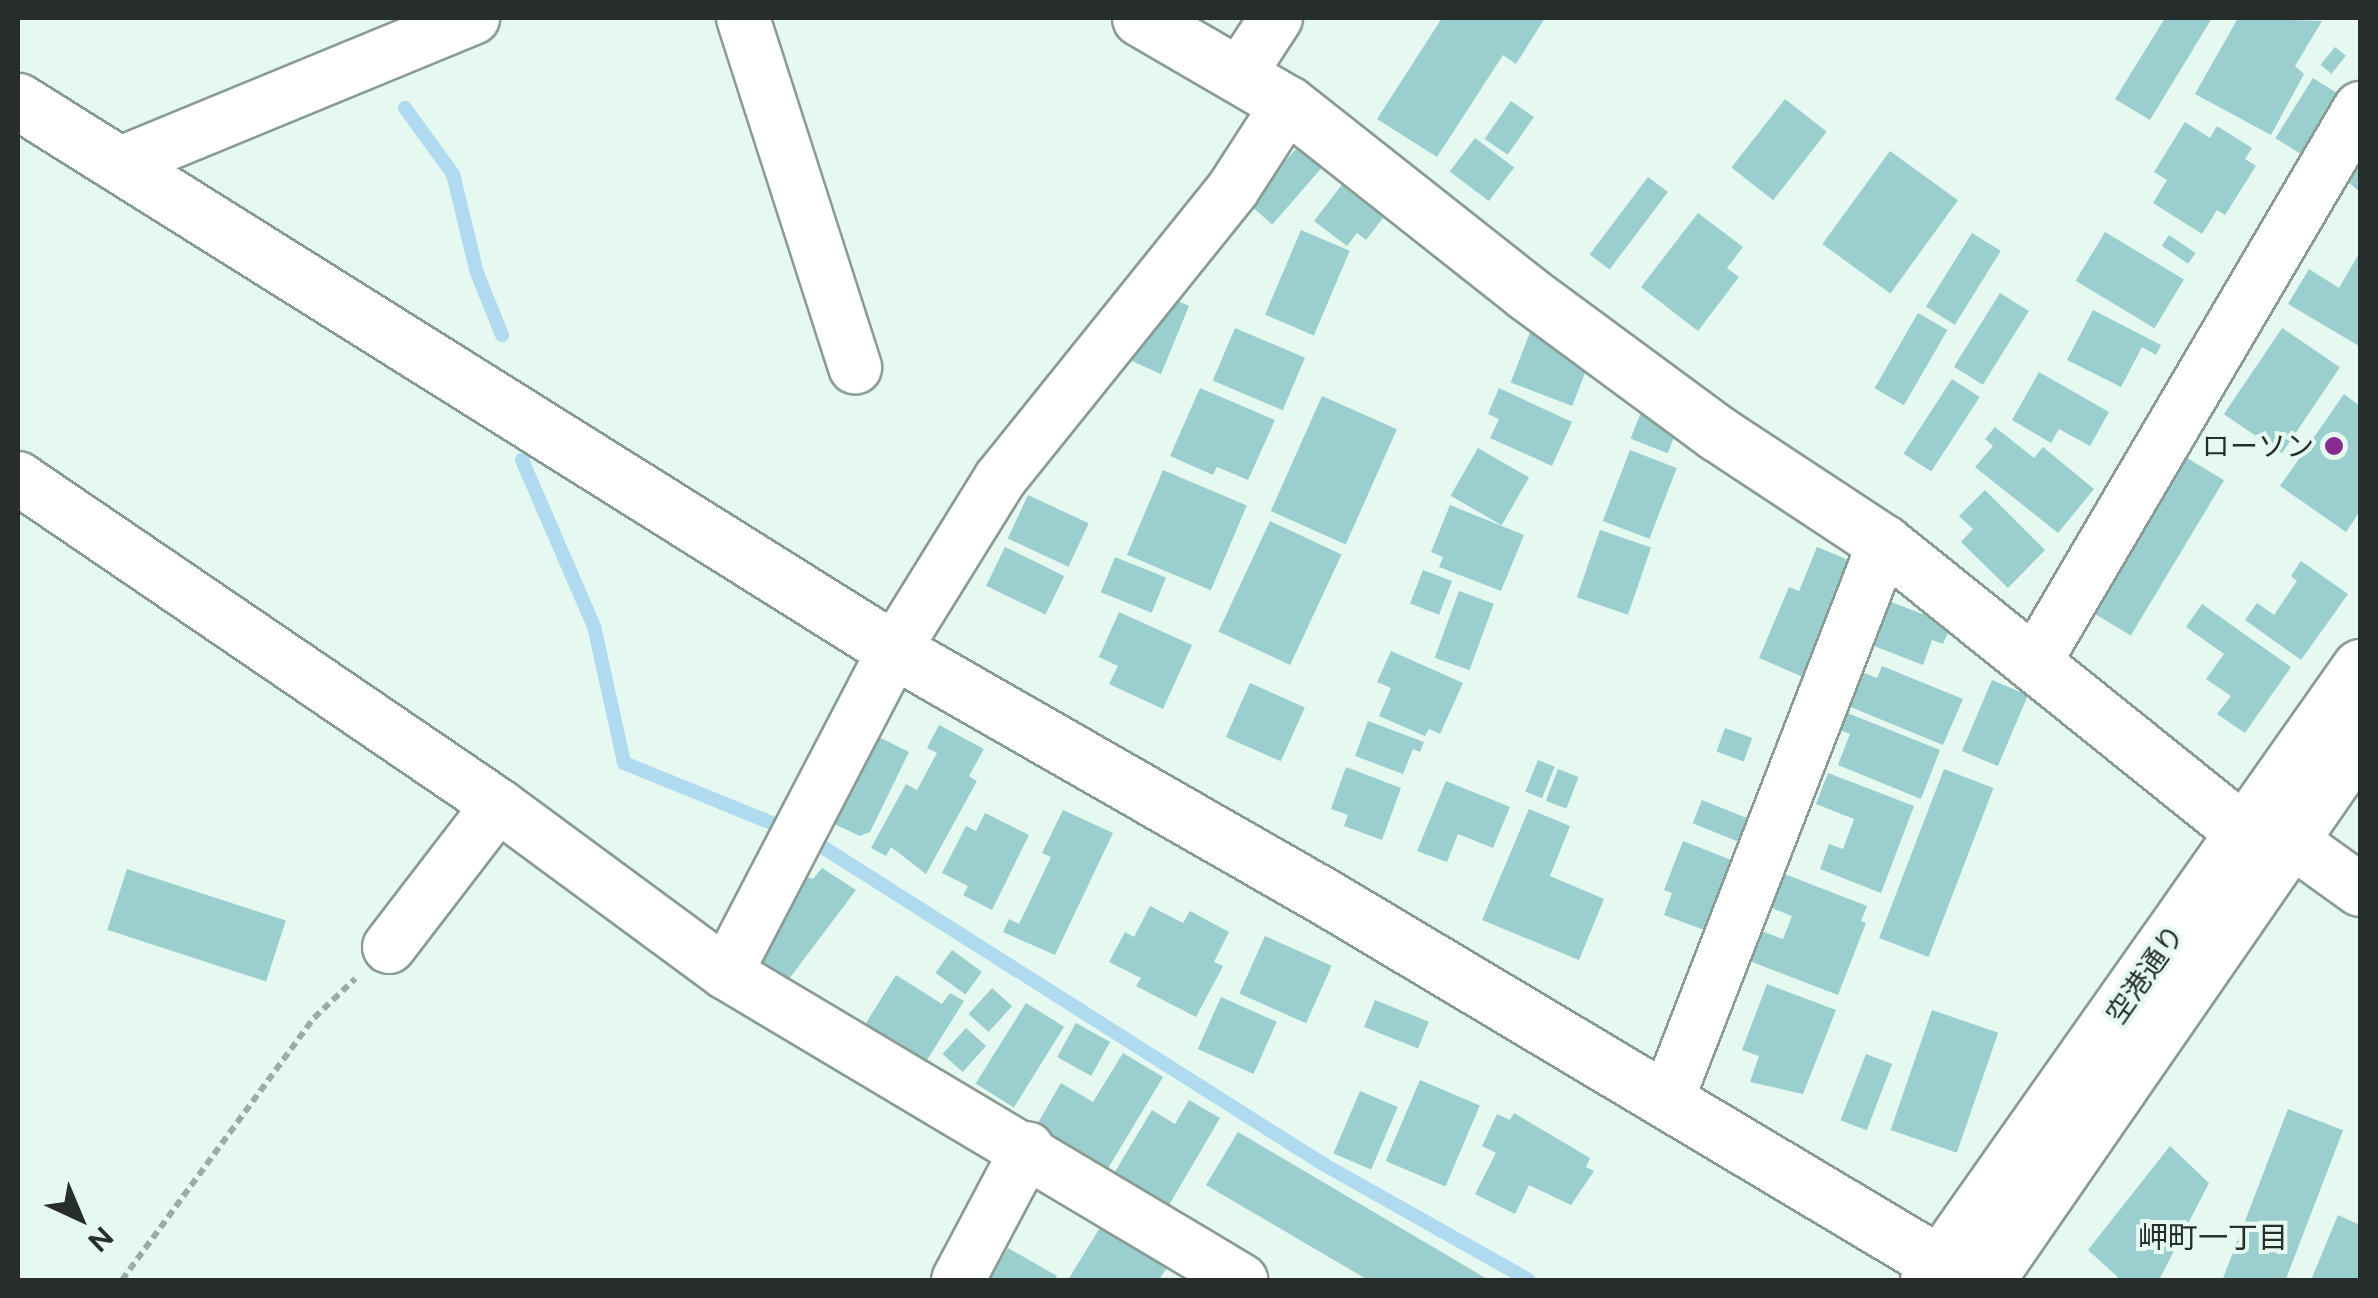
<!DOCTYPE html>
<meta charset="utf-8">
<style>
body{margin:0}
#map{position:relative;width:2378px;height:1298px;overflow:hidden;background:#e5f9f0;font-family:Figtree,"Noto Sans JP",sans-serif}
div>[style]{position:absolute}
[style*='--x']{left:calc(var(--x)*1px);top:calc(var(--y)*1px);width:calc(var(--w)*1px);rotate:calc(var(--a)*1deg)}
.stream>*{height:14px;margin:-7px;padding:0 7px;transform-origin:7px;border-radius:7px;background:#afdaef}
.building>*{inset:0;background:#9acecf;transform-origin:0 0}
.path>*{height:6px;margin-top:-3px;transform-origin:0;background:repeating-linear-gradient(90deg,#9caba5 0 8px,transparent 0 13px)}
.roads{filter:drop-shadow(2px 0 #899c94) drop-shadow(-2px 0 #899c94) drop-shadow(0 2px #899c94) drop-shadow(0 -2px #899c94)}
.minor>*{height:52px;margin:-26px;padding:0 26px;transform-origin:26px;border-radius:26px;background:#fff}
.tertiary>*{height:55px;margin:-27.5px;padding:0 27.5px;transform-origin:27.5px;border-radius:27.5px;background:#fff}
.dots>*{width:28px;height:28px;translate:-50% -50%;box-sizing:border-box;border:5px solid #e5f9f0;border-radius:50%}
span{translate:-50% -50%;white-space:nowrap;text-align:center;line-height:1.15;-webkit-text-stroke:8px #e5f9f0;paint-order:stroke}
.poi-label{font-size:28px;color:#262d2a}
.right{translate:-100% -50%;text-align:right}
.street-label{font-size:28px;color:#262d2a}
.neighbourhood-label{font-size:30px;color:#262d2a}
.frame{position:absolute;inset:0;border:20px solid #262d2a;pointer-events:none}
.north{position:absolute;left:30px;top:1168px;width:100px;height:100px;-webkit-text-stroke:8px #e5f9f0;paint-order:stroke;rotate:136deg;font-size:28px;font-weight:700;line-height:40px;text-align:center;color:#262d2a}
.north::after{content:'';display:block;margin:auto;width:35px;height:45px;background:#262d2a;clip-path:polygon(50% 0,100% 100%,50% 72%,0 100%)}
</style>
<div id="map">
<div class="stream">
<i style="--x:405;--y:108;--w:82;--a:54"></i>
<i style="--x:453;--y:174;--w:102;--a:76.4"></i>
<i style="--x:477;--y:273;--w:67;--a:68"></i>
<i style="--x:522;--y:460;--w:181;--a:66.6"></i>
<i style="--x:594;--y:626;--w:140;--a:77.6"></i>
<i style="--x:624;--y:763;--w:170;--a:22.1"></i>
<i style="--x:813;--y:841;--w:604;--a:32.35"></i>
<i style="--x:1323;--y:1164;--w:236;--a:29.4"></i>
</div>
<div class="building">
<i style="clip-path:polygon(1442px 18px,1545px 18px,1516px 64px,1503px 55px,1437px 157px,1377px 119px)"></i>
<i style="clip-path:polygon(2165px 18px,2212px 18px,2150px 120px,2115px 99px)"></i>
<i style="clip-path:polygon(2238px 18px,2322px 21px,2295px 66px,2304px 74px,2271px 135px,2195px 94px)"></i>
<i style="left:2335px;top:47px;width:14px;height:23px;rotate:39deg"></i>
<i style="left:2313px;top:78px;width:34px;height:71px;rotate:32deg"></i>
<i style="left:1785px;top:99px;width:53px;height:87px;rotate:38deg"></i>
<i style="left:1511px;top:101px;width:28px;height:46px;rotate:35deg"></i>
<i style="clip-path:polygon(2185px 122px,2210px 138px,2217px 126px,2252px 148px,2245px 159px,2256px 166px,2225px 215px,2217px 210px,2202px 234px,2153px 203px,2167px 180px,2154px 172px)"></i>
<i style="left:1475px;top:138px;width:49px;height:42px;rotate:37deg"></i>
<i style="left:1300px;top:144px;width:32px;height:79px;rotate:41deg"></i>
<i style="left:1890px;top:151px;width:84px;height:115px;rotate:36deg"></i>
<i style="clip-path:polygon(2360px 164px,2360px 192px,2346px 180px)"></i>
<i style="left:1648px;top:177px;width:25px;height:97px;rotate:37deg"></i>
<i style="clip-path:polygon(1347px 178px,1389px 210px,1366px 240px,1357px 233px,1347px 246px,1314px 221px)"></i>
<i style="clip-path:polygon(1698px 213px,1743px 247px,1727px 268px,1739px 277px,1698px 331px,1641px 287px)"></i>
<i style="left:1301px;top:230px;width:53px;height:92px;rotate:23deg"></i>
<i style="left:2105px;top:232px;width:92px;height:57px;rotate:31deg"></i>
<i style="left:1972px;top:233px;width:34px;height:87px;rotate:32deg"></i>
<i style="left:2169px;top:235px;width:32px;height:13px;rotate:34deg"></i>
<i style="clip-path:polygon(2360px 252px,2360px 343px,2359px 346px,2288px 304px,2309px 269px,2339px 288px)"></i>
<i style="left:2000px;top:293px;width:34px;height:87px;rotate:32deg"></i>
<i style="clip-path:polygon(1167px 296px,1189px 306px,1161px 374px,1116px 354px)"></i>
<i style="clip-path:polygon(2093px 310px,2161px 345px,2156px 355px,2142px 347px,2121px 387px,2067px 360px)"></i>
<i style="left:1918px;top:313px;width:34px;height:87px;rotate:30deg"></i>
<i style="left:1235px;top:328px;width:76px;height:57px;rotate:23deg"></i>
<i style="left:2282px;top:328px;width:70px;height:104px;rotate:34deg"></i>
<i style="left:1530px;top:332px;width:66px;height:54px;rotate:21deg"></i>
<i style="clip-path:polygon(2039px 372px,2109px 412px,2090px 446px,2059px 429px,2051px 443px,2012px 420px)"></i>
<i style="left:1952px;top:379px;width:33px;height:89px;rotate:33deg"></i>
<i style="clip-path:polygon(1200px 388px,1275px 420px,1248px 480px,1217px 467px,1213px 475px,1170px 456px)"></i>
<i style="clip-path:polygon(1499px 388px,1572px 422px,1552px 466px,1490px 438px,1499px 419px,1488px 414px)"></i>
<i style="clip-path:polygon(2344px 394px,2360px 406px,2360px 511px,2346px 532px,2280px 486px)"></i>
<i style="left:1322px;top:396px;width:82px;height:126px;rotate:24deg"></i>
<i style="left:1644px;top:405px;width:40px;height:36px;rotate:22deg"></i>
<i style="clip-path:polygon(1995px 427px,2034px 458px,2043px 447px,2094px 489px,2058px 533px,1975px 467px,1993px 446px,1985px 439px)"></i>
<i style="left:1478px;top:448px;width:59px;height:55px;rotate:30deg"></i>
<i style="left:1630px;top:450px;width:50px;height:76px;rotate:21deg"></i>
<i style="left:2182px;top:455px;width:49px;height:181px;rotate:31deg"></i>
<i style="left:1163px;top:470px;width:91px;height:92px;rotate:23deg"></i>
<i style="clip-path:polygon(1985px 490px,2045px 550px,2008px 588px,1961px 542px,1973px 529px,1959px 516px)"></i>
<i style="left:1028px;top:495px;width:67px;height:48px;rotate:25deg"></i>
<i style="clip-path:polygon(1450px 505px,1524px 535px,1501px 591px,1439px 567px,1443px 557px,1431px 552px)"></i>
<i style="left:1270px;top:521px;width:79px;height:122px;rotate:25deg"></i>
<i style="left:1600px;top:530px;width:54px;height:71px;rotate:19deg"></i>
<i style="left:1005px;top:547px;width:66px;height:43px;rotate:26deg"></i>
<i style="clip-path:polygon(1817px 547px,1858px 564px,1810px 680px,1759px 658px,1789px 587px,1799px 591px)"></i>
<i style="left:1115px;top:557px;width:55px;height:38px;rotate:22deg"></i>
<i style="clip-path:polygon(2301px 561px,2348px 594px,2301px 660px,2245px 620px,2257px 603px,2274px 615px,2297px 581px,2291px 576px)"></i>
<i style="left:1423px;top:570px;width:31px;height:36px;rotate:21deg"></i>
<i style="left:1459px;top:591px;width:37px;height:71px;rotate:20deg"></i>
<i style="clip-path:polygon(1886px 600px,1951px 625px,1943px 644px,1932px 640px,1923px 665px,1869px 644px)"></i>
<i style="clip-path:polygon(2202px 604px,2291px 667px,2245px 733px,2217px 714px,2231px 696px,2206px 679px,2224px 654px,2186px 627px)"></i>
<i style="clip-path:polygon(1119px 612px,1192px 645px,1163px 709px,1109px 684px,1118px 666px,1099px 657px)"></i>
<i style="clip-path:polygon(1391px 651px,1463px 683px,1440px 734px,1429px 729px,1425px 736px,1379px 716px,1391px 688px,1377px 682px)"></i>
<i style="clip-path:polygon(1882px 666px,1963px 699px,1943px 745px,1848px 706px,1862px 672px,1877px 678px)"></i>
<i style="left:1992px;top:680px;width:39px;height:77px;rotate:23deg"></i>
<i style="left:1250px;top:683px;width:60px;height:59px;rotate:24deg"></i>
<i style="clip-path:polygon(1845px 712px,1940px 750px,1921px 799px,1838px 765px,1850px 734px,1838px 729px)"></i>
<i style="clip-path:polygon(1368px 721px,1424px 742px,1420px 752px,1413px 749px,1403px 774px,1355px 756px)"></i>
<i style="clip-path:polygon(939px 725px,984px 749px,969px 776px,977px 781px,926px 874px,891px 847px,886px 856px,871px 848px,906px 784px,917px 790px,937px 753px,927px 748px)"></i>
<i style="clip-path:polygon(859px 727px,909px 752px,870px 832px,860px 836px,832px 823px)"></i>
<i style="left:1725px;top:728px;width:29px;height:25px;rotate:20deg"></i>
<i style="left:1538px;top:760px;width:18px;height:34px;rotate:22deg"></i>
<i style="clip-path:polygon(1346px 767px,1401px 788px,1382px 840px,1344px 826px,1348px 815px,1331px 809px)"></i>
<i style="left:1558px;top:769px;width:22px;height:34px;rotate:21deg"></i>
<i style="left:1944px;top:769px;width:53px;height:181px;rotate:21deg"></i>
<i style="clip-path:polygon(1828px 773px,1914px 806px,1881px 893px,1820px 869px,1829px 844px,1843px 849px,1854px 819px,1816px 804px)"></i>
<i style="clip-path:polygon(1446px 781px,1510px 807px,1493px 848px,1458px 834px,1447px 862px,1417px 851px)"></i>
<i style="left:1702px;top:800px;width:48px;height:25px;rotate:22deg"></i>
<i style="clip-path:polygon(1529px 809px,1570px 826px,1550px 876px,1604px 899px,1579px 960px,1482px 920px)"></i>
<i style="clip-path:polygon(1063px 810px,1113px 833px,1055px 955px,1003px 932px,1009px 919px,1019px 924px,1051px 857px,1042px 853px)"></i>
<i style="clip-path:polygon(985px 813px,1029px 835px,992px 910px,963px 895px,968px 886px,942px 873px,966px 826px,976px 831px)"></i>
<i style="clip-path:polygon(1683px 841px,1734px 861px,1707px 931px,1664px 915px,1672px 893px,1664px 890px)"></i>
<i style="clip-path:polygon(822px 868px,856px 890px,789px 979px,755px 958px,796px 874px,813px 879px)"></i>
<i style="left:127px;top:869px;width:167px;height:64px;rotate:18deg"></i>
<i style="clip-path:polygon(1782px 873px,1867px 906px,1861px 921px,1866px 923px,1838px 995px,1747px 960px,1759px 930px,1783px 939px,1792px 916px,1769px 907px)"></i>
<i style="clip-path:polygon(1150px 906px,1183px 923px,1190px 911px,1229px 932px,1214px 962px,1223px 966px,1196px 1017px,1136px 986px,1141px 978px,1109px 962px,1125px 932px,1134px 937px)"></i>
<i style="left:1265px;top:936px;width:73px;height:63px;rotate:24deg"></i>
<i style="left:952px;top:950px;width:37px;height:28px;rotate:36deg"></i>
<i style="clip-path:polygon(896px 975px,942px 1004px,950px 993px,964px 1001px,927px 1060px,891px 1038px,886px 1046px,870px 1036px,874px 1029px,866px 1023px)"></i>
<i style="clip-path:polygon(1767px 984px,1836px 1010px,1803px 1094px,1750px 1082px,1759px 1056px,1742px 1050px)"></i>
<i style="left:992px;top:988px;width:27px;height:35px;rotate:42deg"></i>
<i style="left:1221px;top:997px;width:61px;height:57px;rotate:24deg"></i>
<i style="left:1375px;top:1000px;width:58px;height:29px;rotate:22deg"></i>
<i style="left:1026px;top:1003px;width:45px;height:95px;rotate:32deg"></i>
<i style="left:1932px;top:1010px;width:70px;height:127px;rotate:19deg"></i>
<i style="left:1076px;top:1023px;width:39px;height:39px;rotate:29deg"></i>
<i style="left:966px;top:1028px;width:27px;height:35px;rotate:42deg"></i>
<i style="clip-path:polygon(1123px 1053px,1163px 1077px,1107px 1170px,1035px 1128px,1061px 1083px,1093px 1102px)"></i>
<i style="left:1866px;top:1054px;width:28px;height:71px;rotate:21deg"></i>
<i style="left:1420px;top:1080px;width:65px;height:88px;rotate:23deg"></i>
<i style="left:1360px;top:1091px;width:41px;height:68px;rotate:23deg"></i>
<i style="clip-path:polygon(1189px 1100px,1220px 1118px,1165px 1212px,1110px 1180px,1152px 1110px,1175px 1124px)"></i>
<i style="left:2288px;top:1109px;width:59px;height:183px;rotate:21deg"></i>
<i style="clip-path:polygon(1514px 1113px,1590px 1158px,1586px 1167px,1594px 1171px,1571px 1205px,1529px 1185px,1515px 1214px,1475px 1194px,1496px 1153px,1482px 1146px,1497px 1114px,1510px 1120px)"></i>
<i style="clip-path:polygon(1238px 1132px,1489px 1280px,1368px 1280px,1206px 1185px)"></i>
<i style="clip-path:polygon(2170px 1146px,2209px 1183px,2159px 1280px,2121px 1280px,2088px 1250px)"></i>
<i style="clip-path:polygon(2338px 1215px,2360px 1225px,2360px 1280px,2311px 1280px)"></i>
<i style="clip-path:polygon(1101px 1226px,1168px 1266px,1159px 1280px,1068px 1280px)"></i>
<i style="clip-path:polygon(1008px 1248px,1057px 1276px,1055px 1280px,974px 1280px,987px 1260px,997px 1267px)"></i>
</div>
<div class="path">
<i style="--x:122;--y:1280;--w:325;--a:-53.8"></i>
<i style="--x:314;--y:1018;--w:57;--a:-43.6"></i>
</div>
<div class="roads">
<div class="minor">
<i style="--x:743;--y:18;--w:367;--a:72.2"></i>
<i style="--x:1239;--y:75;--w:68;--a:-57"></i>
<i style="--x:121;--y:163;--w:381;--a:-22.4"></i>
<i style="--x:18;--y:478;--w:581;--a:34.26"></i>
<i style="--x:498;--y:805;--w:283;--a:36.4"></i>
<i style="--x:726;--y:973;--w:600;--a:30.8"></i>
<i style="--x:2036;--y:660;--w:640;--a:-59.59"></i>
<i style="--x:2289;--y:839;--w:87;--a:35.7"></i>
<i style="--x:389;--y:947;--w:179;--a:-52.5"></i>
<i style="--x:726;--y:973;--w:364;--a:-62.5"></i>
<i style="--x:894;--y:650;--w:201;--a:-58.2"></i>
<i style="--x:1000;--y:479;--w:372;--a:-51.2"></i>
<i style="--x:1233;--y:189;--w:101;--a:-57.1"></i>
<i style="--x:1668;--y:1098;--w:596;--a:-68.73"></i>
<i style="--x:958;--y:1280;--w:149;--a:-62.1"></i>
</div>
<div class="tertiary">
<i style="--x:1140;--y:18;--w:171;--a:30.2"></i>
<i style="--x:1288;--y:104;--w:305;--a:38.3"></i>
<i style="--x:1527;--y:293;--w:236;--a:36.4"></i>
<i style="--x:1717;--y:433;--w:200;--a:33.4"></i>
<i style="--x:1884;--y:543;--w:463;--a:38.8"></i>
<i style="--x:18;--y:101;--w:1034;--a:32.08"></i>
<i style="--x:894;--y:650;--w:487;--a:29.8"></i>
<i style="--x:1317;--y:892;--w:726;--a:30.84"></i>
<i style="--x:1940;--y:1264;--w:52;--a:17.7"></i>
<i style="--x:1928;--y:1280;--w:750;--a:-54.83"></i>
<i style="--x:1986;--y:1280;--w:658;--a:-55.34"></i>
</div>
</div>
<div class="dots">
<i style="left:2334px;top:446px;background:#892a93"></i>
</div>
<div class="poi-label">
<span class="right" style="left:2314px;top:446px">ローソン</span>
</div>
<div class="street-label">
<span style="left:2145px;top:974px;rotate:-55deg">空港通り</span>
</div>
<div class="neighbourhood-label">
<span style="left:2213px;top:1238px">岬町一丁目</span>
</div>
<div class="frame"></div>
<div class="north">N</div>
</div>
